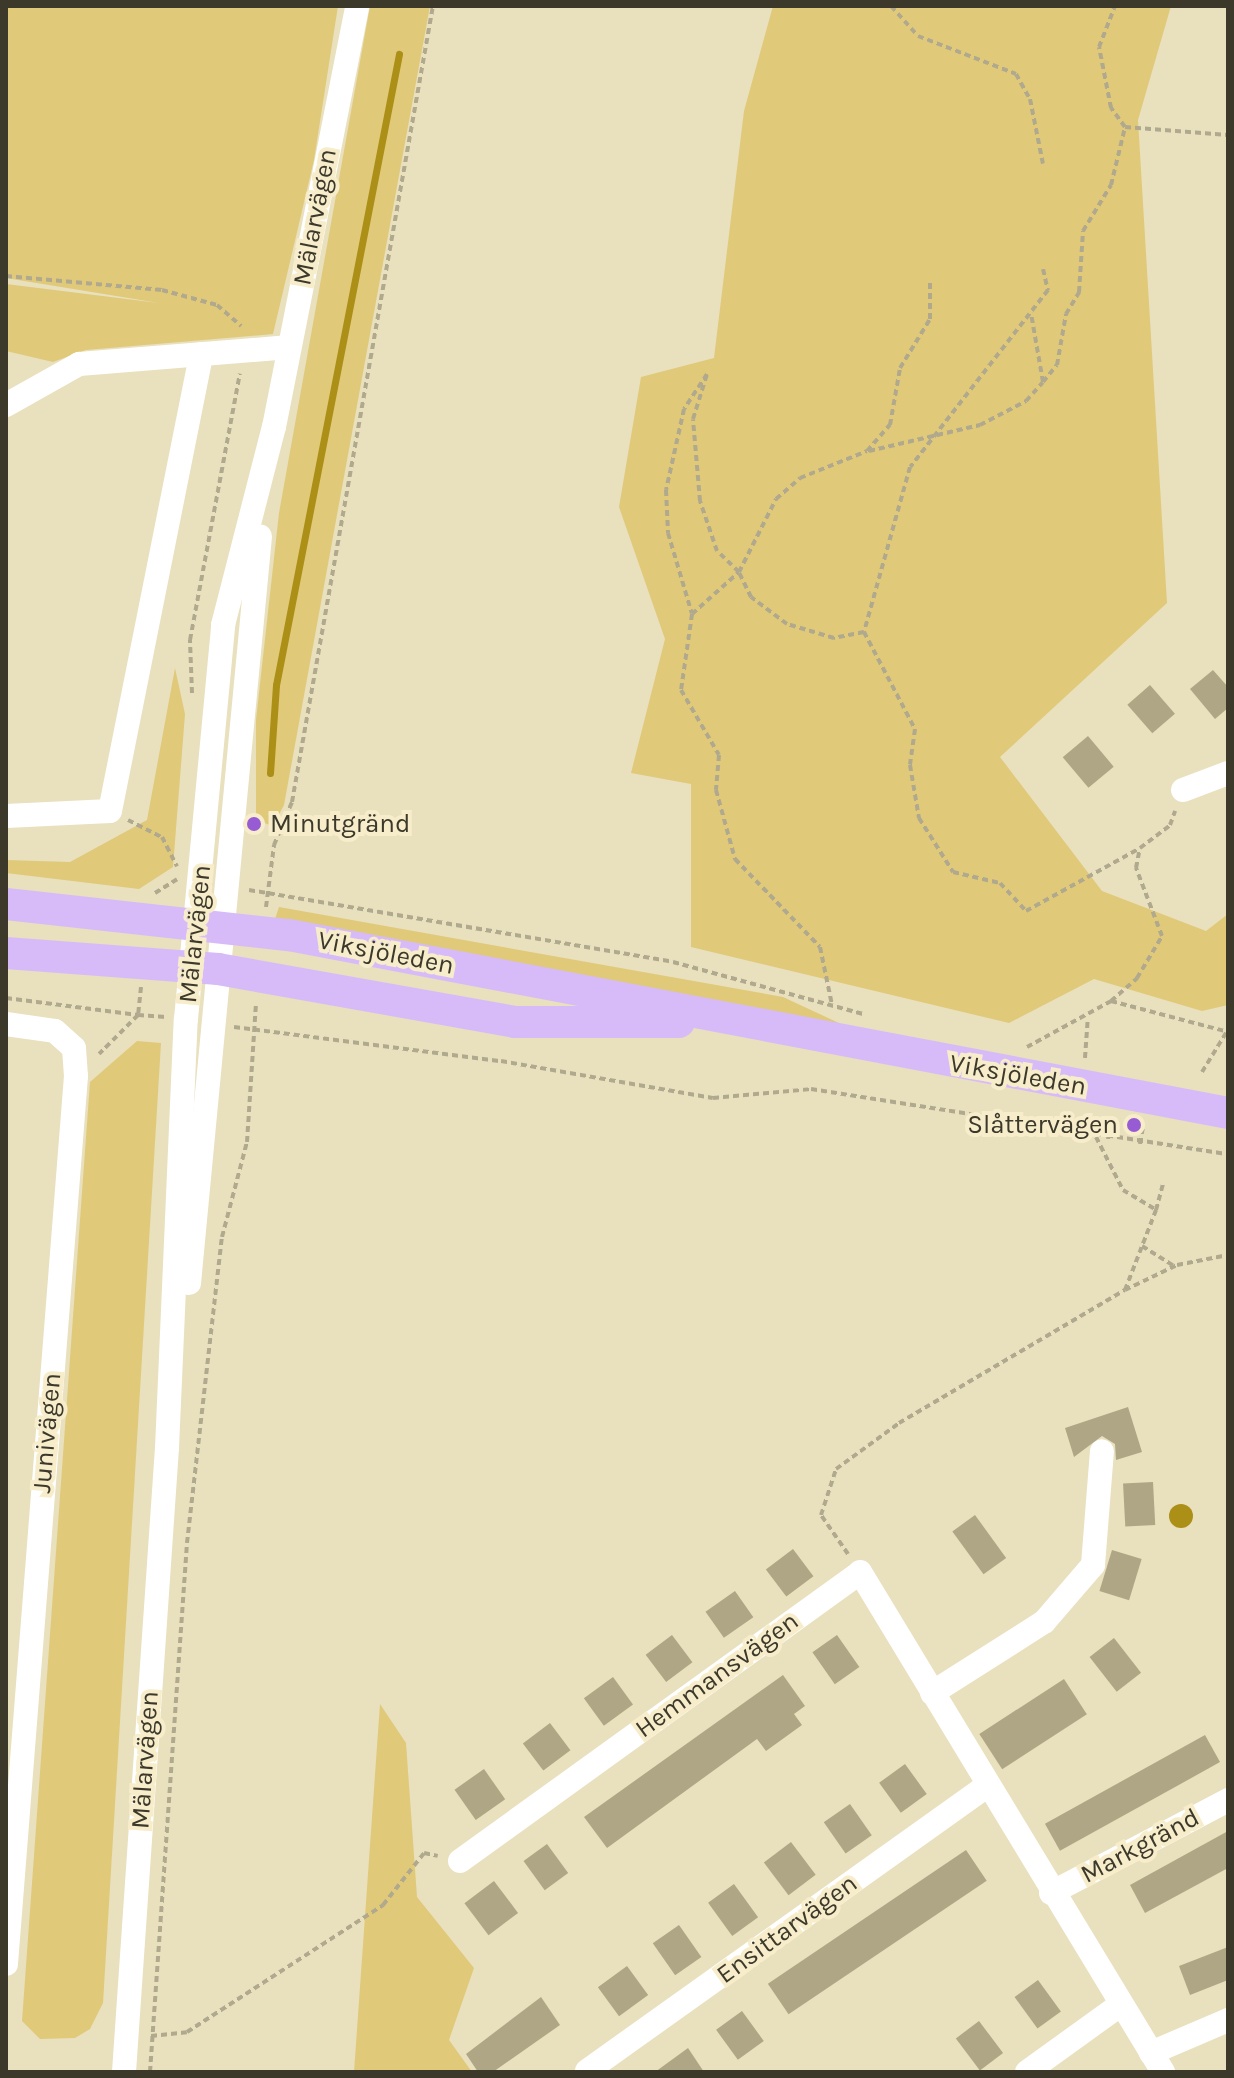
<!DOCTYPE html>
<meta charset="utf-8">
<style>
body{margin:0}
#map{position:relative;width:1234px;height:2078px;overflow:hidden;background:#e9e0be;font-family:Karla,sans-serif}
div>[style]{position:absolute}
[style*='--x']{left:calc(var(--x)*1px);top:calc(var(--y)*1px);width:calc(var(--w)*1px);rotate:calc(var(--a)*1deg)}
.green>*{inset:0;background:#e0c979}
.water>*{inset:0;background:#ab8f17}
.round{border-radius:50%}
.stream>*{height:7px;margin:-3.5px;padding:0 3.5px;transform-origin:3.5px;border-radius:3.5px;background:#ab8f17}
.building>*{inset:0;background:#afa685;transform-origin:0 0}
.path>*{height:4px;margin-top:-2px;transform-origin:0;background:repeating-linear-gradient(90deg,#b0a98e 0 6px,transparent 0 10px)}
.minor>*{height:24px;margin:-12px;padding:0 12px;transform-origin:12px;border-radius:12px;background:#fff}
.major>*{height:32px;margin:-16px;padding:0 16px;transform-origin:16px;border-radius:16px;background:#d7bbf8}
.dots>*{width:22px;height:22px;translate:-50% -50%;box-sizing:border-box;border:4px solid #f7edcb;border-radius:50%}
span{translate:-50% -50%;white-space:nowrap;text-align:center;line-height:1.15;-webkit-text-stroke:8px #f7edcb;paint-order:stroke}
.street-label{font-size:26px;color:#3c392b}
.poi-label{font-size:26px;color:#3c392b}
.left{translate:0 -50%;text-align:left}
.right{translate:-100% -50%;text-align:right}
.frame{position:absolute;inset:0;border:8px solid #3c392b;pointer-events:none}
</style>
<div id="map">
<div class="green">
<i style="clip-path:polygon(6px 6px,338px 6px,314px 160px,273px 334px,86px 350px,53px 362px,6px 351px,6px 284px,159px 303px,6px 278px)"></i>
<i style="clip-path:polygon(370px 6px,430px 6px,284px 805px,273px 826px,256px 820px,256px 720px,279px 513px)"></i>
<i style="clip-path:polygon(773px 6px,1171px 6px,1138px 120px,1167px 603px,1000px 757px,1102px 891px,1206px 931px,1228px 914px,1228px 1005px,1202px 1011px,1094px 979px,1009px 1023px,691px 947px,691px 784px,631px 773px,665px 639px,619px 507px,641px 377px,714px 358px,744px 111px)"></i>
<i style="clip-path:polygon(175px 668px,185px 714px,173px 867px,139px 889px,6px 873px,6px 860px,70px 862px,147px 820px)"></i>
<i style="clip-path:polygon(279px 907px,783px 997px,841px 1024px,274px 922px)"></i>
<i style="clip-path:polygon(137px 1041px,161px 1043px,103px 2003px,90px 2029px,75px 2038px,40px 2039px,22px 2021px,90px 1082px)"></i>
<i style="clip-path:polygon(380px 1704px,406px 1743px,417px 1897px,474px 1968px,449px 2040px,472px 2072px,354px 2072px)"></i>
</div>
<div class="water">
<i class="round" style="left:1169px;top:1504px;width:24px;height:24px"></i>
</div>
<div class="stream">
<i style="--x:270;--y:773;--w:88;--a:-86.1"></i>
<i style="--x:276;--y:685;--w:643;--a:-78.97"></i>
</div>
<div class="building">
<i style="clip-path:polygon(1213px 670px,1228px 687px,1228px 708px,1215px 719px,1190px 689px)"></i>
<i style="left:1150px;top:685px;width:38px;height:30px;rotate:49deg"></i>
<i style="left:1088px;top:736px;width:40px;height:33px;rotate:50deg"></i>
<i style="clip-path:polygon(1128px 1407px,1142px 1452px,1116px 1460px,1115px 1444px,1102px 1436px,1074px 1457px,1065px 1428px)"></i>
<i style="left:1153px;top:1482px;width:43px;height:30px;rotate:87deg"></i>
<i style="left:975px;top:1515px;width:53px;height:28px;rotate:54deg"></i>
<i style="left:793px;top:1549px;width:34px;height:34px;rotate:53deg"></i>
<i style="left:1112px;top:1550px;width:31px;height:43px;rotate:17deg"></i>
<i style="left:735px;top:1591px;width:32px;height:36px;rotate:55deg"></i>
<i style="left:672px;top:1635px;width:34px;height:33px;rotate:53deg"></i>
<i style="left:837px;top:1635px;width:39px;height:30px;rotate:55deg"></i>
<i style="left:1114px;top:1638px;width:44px;height:31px;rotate:52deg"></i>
<i style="clip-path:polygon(783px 1675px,805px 1706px,794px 1714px,802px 1725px,766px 1751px,757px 1739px,607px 1848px,584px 1817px)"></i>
<i style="left:613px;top:1677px;width:34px;height:36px;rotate:54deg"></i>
<i style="left:1064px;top:1679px;width:42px;height:101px;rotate:57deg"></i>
<i style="left:550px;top:1723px;width:34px;height:34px;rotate:53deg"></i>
<i style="left:1205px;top:1735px;width:31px;height:183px;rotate:61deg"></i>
<i style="left:905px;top:1764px;width:37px;height:32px;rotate:54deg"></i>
<i style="left:484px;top:1769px;width:37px;height:36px;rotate:55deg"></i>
<i style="left:850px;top:1804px;width:38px;height:32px;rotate:55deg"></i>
<i style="clip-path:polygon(1228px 1831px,1228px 1868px,1145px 1913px,1130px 1885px)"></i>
<i style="left:791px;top:1842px;width:41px;height:34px;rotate:53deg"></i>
<i style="left:547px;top:1844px;width:36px;height:29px;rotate:54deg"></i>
<i style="left:966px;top:1850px;width:37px;height:239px;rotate:56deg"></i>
<i style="left:494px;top:1881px;width:40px;height:37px;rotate:53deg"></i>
<i style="left:734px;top:1884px;width:41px;height:32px;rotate:54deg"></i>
<i style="left:679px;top:1925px;width:39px;height:32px;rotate:55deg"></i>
<i style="clip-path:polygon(1228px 1947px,1228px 1980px,1190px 1995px,1179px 1966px)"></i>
<i style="left:627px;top:1966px;width:36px;height:36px;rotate:54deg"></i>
<i style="left:1038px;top:1980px;width:39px;height:29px;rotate:54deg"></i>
<i style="clip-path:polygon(541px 1997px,560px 2025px,493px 2072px,478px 2072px,466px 2054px)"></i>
<i style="left:742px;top:2011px;width:37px;height:32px;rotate:54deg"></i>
<i style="left:979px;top:2021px;width:40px;height:29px;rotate:53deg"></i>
<i style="clip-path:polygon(688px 2048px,704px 2072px,655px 2072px)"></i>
</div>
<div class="path">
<i style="--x:891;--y:6;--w:40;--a:48"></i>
<i style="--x:918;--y:36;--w:105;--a:21.2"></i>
<i style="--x:1016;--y:74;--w:29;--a:61"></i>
<i style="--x:1030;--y:99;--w:66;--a:78.7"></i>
<i style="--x:1125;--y:127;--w:103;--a:4.4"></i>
<i style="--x:1043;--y:269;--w:22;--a:77"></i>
<i style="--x:1048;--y:290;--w:224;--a:127.9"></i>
<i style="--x:910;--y:467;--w:171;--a:105.6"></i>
<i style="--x:864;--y:632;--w:110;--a:62.3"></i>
<i style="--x:915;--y:729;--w:36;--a:98"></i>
<i style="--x:910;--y:765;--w:54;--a:80.4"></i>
<i style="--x:919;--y:818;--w:64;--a:57.8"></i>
<i style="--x:953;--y:872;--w:48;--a:13.2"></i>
<i style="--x:1000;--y:883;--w:38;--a:47"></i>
<i style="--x:1026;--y:911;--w:130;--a:-28.9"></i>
<i style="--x:6;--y:276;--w:157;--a:5.1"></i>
<i style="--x:162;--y:290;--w:57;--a:15.3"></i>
<i style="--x:217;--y:305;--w:32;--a:41"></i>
<i style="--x:1043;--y:382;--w:22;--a:-51"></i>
<i style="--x:1057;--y:365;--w:52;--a:-80"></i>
<i style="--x:1066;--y:314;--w:26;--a:-59"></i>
<i style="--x:1079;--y:292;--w:61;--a:-86.2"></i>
<i style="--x:1083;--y:231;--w:54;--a:-58.7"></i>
<i style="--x:1111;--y:185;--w:60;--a:-76.4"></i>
<i style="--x:1125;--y:127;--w:24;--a:-126"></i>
<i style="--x:1111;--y:108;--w:62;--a:-101.1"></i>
<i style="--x:1099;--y:47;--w:44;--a:-68.7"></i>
<i style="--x:869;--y:451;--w:114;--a:-13.2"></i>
<i style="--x:980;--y:425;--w:52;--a:-27.6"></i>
<i style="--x:1026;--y:401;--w:25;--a:-48"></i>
<i style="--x:1043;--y:382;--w:70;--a:-99.9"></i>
<i style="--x:692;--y:614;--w:63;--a:-41.8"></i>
<i style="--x:739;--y:572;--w:30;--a:-136"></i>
<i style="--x:717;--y:551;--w:53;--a:-108.8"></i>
<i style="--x:700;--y:501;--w:82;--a:-94.9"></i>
<i style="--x:693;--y:419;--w:47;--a:-72.7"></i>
<i style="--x:707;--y:374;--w:42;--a:123.3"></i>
<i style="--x:684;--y:409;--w:83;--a:102.5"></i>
<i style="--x:666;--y:490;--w:43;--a:87.3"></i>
<i style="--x:668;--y:533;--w:84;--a:73.5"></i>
<i style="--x:692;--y:614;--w:77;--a:98.2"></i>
<i style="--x:681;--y:690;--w:75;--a:59.7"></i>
<i style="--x:719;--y:755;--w:35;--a:95"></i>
<i style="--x:716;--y:790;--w:72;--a:74.6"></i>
<i style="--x:735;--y:859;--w:122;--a:46"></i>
<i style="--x:820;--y:947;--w:59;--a:78.3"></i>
<i style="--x:864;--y:632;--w:31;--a:169"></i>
<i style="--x:834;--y:638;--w:49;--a:-163.4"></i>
<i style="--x:787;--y:624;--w:45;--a:-143.1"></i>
<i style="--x:751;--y:597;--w:28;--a:-116"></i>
<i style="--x:739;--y:572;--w:82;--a:-63.1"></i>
<i style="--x:776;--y:499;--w:32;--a:-41"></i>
<i style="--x:800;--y:478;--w:72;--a:-21.9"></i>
<i style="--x:867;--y:451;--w:35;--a:-49"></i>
<i style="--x:890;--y:425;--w:58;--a:-80"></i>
<i style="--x:900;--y:368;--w:57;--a:-58.5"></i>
<i style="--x:930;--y:319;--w:37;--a:-90"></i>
<i style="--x:192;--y:693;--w:53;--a:-92.2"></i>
<i style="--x:190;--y:640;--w:271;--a:-79.4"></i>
<i style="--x:128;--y:820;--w:38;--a:27"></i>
<i style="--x:162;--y:837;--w:33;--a:63"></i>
<i style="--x:249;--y:890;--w:430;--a:9.6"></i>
<i style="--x:673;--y:962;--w:197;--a:15.3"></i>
<i style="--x:155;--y:893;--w:26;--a:-32"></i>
<i style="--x:266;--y:907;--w:63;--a:-82.6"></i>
<i style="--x:274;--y:845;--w:47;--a:-67.3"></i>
<i style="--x:292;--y:802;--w:808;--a:-79.96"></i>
<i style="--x:141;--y:987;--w:28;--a:96"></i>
<i style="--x:138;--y:1015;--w:28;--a:4"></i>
<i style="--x:6;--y:998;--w:133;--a:7.3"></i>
<i style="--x:138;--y:1015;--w:55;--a:135"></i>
<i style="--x:1111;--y:1001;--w:35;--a:-41"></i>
<i style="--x:1137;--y:978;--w:49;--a:-59.2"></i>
<i style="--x:1162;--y:936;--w:73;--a:-110.9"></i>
<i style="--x:1136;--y:868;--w:20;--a:-79"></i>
<i style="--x:1140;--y:848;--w:38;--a:-37"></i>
<i style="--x:1170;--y:825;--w:15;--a:-70"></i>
<i style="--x:234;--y:1027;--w:269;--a:7.3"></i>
<i style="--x:501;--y:1061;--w:215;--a:9.9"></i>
<i style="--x:713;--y:1098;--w:98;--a:-5.2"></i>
<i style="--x:811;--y:1089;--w:422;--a:8.9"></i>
<i style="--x:1027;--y:1047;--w:96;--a:-28.7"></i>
<i style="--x:1111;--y:1001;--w:121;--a:14.8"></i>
<i style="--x:1085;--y:1058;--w:39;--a:-86"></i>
<i style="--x:1202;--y:1072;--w:46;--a:-58.4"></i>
<i style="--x:1096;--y:1137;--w:59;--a:63"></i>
<i style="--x:1123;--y:1190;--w:39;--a:31"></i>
<i style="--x:1156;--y:1210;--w:28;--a:-75"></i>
<i style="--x:1108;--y:1139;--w:18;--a:-81"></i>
<i style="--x:1140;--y:1144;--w:17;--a:-80"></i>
<i style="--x:1142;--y:1246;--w:38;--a:32"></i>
<i style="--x:1125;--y:1290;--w:58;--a:-25.7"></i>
<i style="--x:1177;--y:1265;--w:52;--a:-11.1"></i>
<i style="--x:848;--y:1554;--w:47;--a:-124.7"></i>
<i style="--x:821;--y:1515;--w:48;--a:-71.9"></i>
<i style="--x:836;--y:1469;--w:78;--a:-36.1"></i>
<i style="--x:899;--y:1423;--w:262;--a:-30.5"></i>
<i style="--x:1125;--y:1290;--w:86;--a:-68.8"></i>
<i style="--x:151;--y:2036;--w:36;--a:-6"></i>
<i style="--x:187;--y:2032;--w:234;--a:-32.9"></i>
<i style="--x:383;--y:1905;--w:66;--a:-51.7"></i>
<i style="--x:424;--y:1853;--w:14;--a:12"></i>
<i style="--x:150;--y:2072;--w:530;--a:-86"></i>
<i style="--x:187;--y:1543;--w:308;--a:-83.5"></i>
<i style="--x:222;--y:1237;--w:98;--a:-75.3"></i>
<i style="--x:247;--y:1142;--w:139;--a:-86.3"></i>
</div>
<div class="minor">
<i style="--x:6;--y:405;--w:84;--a:-29.3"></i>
<i style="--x:79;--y:364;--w:211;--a:-4.6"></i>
<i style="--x:1183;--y:790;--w:48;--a:-20.7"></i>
<i style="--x:6;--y:816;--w:104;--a:-2.8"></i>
<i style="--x:110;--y:811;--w:466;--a:-78.7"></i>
<i style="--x:6;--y:1024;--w:49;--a:8.1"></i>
<i style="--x:55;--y:1031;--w:25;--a:42"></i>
<i style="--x:74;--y:1048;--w:28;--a:86"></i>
<i style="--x:76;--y:1076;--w:891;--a:94.51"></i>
<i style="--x:189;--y:1283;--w:750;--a:-84.57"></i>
<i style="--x:932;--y:1693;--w:133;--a:-32.4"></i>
<i style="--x:1044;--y:1622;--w:75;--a:-49.3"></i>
<i style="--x:1093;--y:1565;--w:114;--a:-85.5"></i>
<i style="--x:460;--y:1861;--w:493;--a:-35.8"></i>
<i style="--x:860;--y:1572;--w:585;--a:58.78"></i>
<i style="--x:1051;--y:1893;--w:200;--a:-27.7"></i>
<i style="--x:1151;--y:2053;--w:84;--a:-23.2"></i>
<i style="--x:587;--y:2071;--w:491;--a:-35.5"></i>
<i style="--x:124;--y:2072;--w:625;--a:-86.06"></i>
<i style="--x:167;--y:1448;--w:429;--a:-87.5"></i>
<i style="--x:186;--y:1019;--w:396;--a:-84.6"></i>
<i style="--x:223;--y:625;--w:204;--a:-75.6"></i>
<i style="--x:274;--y:427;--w:429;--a:-78.8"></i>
<i style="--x:1027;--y:2072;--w:115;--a:-35.8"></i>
</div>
<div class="major">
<i style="--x:6;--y:904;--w:285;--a:6.3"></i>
<i style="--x:289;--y:935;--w:956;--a:10.73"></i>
<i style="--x:6;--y:953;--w:213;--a:4.3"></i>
<i style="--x:218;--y:969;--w:302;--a:10.1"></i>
<i style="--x:515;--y:1022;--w:164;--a:0"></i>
</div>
<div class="dots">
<i style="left:254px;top:824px;background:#975cd3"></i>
<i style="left:1134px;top:1125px;background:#975cd3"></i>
</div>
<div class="street-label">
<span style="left:315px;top:217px;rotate:-79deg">Mälarvägen</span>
<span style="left:195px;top:934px;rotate:-84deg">Mälarvägen</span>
<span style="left:386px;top:953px;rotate:11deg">Viksjöleden</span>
<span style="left:1018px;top:1075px;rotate:10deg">Viksjöleden</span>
<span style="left:47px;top:1433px;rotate:-85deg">Junivägen</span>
<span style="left:717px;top:1675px;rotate:-36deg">Hemmansvägen</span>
<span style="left:145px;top:1760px;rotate:-86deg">Mälarvägen</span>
<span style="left:1140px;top:1846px;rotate:-28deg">Markgränd</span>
<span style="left:787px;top:1929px;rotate:-36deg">Ensittarvägen</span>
</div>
<div class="poi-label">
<span class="left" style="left:270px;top:824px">Minutgränd</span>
<span class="right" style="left:1118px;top:1125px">Slåttervägen</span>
</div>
<div class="frame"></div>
</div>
